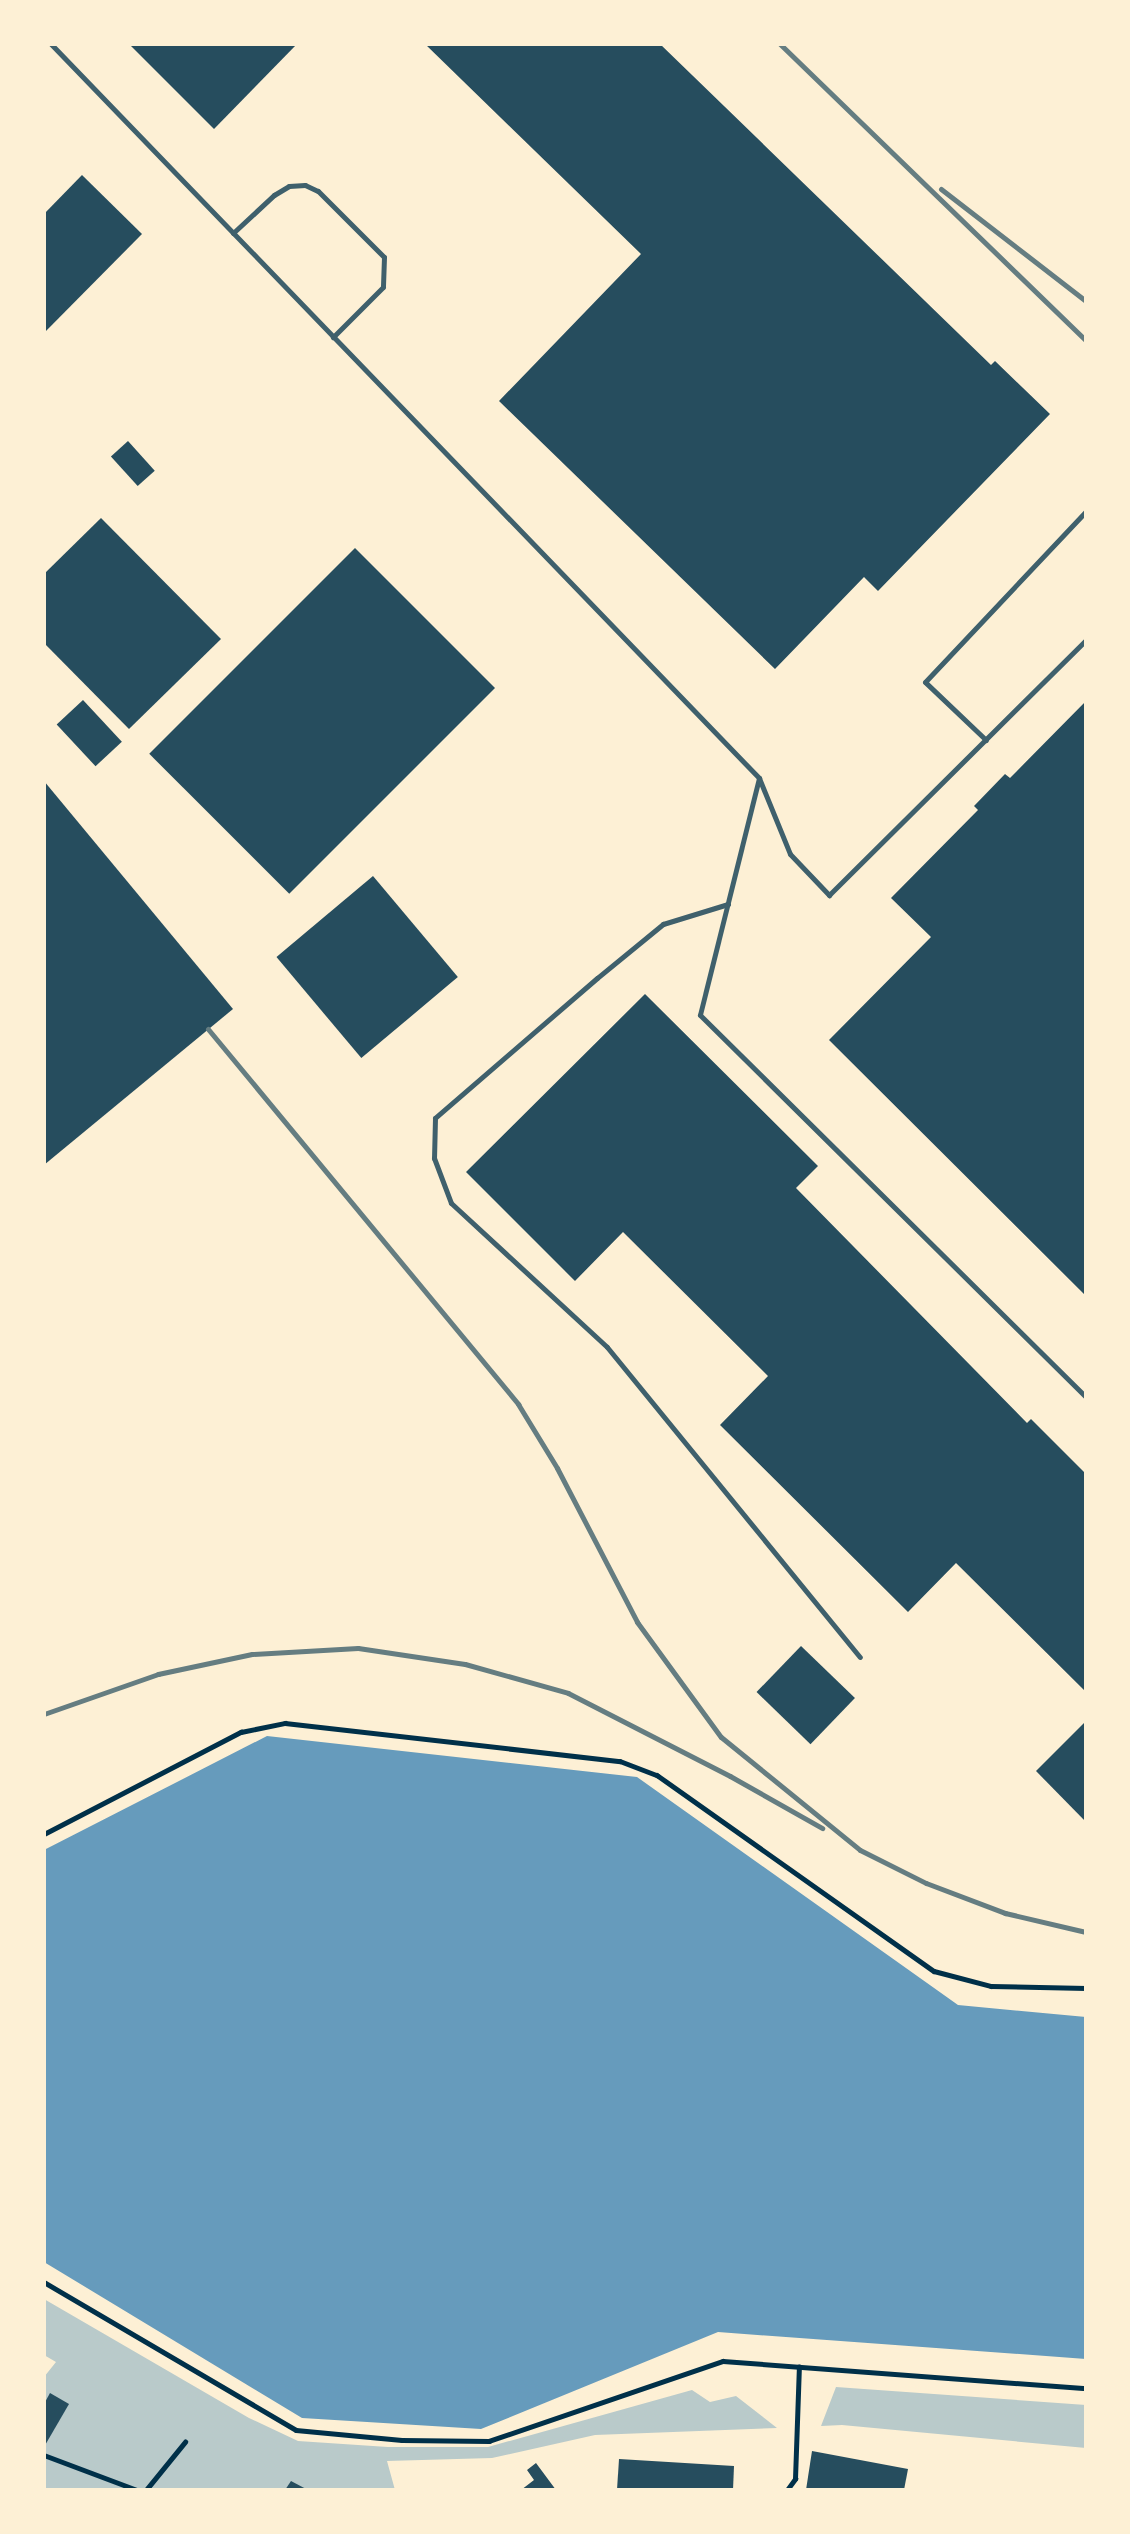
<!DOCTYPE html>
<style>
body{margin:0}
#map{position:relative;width:1130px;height:2534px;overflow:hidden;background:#fdf0d5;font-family:Rubik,sans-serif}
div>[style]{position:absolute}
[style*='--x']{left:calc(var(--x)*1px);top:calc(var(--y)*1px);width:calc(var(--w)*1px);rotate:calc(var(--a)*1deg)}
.green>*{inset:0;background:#b9caca}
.water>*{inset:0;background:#669bbc}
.building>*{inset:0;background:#264d5e;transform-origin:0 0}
.path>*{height:4.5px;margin:-2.25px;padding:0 2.25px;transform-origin:2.25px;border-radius:2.25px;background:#003049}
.service>*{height:5px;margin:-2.5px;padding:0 2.5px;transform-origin:2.5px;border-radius:2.5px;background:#3f606c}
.rail>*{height:5px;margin:-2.5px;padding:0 2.5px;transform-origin:2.5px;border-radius:2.5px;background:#657d81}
span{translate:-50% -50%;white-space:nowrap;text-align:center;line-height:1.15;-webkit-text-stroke:7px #fdf0d5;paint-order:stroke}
.frame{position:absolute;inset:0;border:46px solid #fdf0d5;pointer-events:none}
</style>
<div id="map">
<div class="green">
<i style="clip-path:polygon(44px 2299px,249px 2418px,298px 2441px,388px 2447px,488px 2447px,692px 2390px,710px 2402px,736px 2396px,777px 2428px,595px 2435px,492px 2458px,387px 2461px,395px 2490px,44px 2490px,44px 2377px,56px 2362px,44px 2355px)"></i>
<i style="clip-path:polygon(836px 2387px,1086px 2405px,1086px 2448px,842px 2425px,821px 2426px)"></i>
</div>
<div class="water">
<i style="clip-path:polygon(267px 1736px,637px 1777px,958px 2005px,1086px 2017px,1086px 2359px,718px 2332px,481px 2429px,302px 2418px,44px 2262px,44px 1850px)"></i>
</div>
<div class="building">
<i style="clip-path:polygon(129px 44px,297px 44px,214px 129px)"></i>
<i style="clip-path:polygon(425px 44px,660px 44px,991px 365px,995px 361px,1050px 414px,878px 591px,864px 577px,775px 669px,499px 401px,641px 254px)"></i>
<i style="clip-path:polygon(82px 175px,142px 234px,44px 333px,44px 214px)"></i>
<i style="left:128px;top:441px;width:40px;height:23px;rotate:48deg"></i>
<i style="clip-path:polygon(101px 518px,221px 639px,129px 729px,44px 643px,44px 574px)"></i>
<i style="left:355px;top:548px;width:198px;height:291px;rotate:45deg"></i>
<i style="left:83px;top:700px;width:57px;height:36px;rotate:47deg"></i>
<i style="clip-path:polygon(1086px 701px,1086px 1296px,829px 1040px,931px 937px,891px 898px,978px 810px,974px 806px,1005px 774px,1010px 778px)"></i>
<i style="clip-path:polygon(44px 781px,233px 1009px,44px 1165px)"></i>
<i style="left:373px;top:876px;width:132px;height:126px;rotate:50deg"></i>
<i style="clip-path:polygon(645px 994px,818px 1166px,796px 1188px,1027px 1423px,1031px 1419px,1086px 1474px,1086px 1692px,956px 1563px,908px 1612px,720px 1425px,768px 1376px,623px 1232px,575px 1281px,466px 1172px)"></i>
<i style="left:801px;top:1646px;width:75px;height:64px;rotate:44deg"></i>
<i style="clip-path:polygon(1086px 1721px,1086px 1822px,1036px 1771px)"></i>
<i style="clip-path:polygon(50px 2393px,69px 2404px,44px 2447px,44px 2404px)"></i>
<i style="clip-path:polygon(812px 2451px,908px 2469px,904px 2490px,806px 2490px)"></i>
<i style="clip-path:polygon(619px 2459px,734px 2466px,733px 2490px,617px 2490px)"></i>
<i style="clip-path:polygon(536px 2463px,556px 2490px,521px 2490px,534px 2480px,527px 2470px)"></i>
<i style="clip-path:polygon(291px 2481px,308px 2490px,285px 2490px)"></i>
</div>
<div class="path">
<i style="--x:44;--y:1834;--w:222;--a:-27.4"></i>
<i style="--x:241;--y:1732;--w:45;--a:-11.6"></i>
<i style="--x:285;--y:1723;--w:337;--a:6.5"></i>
<i style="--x:620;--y:1761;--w:40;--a:21"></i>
<i style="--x:657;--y:1775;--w:339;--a:35.3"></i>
<i style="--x:934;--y:1971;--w:59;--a:14.7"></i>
<i style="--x:991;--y:1986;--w:95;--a:1.2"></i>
<i style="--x:44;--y:2282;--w:292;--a:30.4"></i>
<i style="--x:296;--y:2430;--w:106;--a:5.4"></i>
<i style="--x:402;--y:2440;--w:87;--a:0.7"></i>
<i style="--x:489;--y:2441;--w:247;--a:-18.9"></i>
<i style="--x:723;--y:2361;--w:364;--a:4.3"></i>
<i style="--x:44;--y:2455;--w:99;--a:20.6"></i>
<i style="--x:146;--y:2490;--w:62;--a:-50.9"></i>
<i style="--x:787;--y:2490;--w:14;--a:-54"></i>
<i style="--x:795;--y:2479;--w:112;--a:-88"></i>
</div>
<div class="service">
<i style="--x:51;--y:44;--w:1020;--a:46.03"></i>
<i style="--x:759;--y:778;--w:82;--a:67.8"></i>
<i style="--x:790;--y:854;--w:57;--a:46.4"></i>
<i style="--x:829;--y:895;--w:362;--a:-44.8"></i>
<i style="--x:233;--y:233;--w:56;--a:-42.8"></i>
<i style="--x:274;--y:195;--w:17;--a:-31"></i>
<i style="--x:289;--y:186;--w:16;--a:-4"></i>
<i style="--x:305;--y:185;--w:14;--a:25"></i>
<i style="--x:318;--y:191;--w:93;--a:45"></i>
<i style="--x:384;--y:257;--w:30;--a:92"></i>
<i style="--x:383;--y:287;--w:71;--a:135"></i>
<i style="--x:986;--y:740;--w:84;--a:-136.4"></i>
<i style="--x:925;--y:682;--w:235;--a:-46.7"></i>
<i style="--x:759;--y:778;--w:244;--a:104"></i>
<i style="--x:700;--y:1015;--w:543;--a:44.7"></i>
<i style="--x:728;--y:904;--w:68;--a:162.9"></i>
<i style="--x:663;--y:924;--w:85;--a:140.7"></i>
<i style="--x:597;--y:978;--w:214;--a:139.2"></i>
<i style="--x:435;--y:1118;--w:40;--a:91.4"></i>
<i style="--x:434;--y:1158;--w:48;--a:69.3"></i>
<i style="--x:451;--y:1203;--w:212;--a:42.7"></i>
<i style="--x:607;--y:1347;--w:400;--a:50.8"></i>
</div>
<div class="rail">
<i style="--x:780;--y:44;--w:426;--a:44.1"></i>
<i style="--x:941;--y:189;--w:183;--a:37.7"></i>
<i style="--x:208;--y:1029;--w:487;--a:50.4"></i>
<i style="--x:518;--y:1404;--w:75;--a:58.6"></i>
<i style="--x:557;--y:1468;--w:174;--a:62.5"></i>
<i style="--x:637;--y:1622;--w:142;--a:53.9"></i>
<i style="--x:721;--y:1737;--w:179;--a:39.1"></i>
<i style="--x:860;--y:1850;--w:74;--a:26.6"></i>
<i style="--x:926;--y:1883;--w:85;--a:20.8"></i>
<i style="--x:1005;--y:1913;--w:83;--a:13.2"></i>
<i style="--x:44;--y:1714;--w:121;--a:-19.3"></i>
<i style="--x:158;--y:1674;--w:96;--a:-12"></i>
<i style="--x:252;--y:1654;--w:106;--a:-3.2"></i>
<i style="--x:358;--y:1648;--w:108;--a:8.5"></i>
<i style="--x:465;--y:1664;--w:107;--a:15.7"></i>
<i style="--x:568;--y:1693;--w:182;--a:27.1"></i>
<i style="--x:730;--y:1776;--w:106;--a:29.5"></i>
</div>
<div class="frame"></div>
</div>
